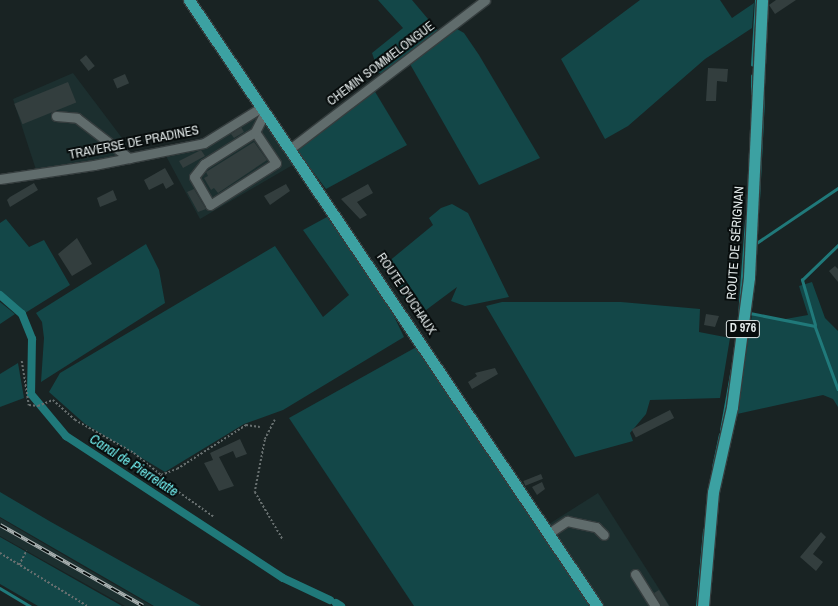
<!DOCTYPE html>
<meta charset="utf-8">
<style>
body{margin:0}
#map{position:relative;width:838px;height:606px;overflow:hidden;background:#192323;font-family:"Archivo Narrow",sans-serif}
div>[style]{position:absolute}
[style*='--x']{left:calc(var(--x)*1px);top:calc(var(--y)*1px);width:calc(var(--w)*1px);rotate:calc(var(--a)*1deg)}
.built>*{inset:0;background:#1c2f2f}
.green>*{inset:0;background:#134748}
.stream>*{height:2.5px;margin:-1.25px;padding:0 1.25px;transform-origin:1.25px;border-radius:1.25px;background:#20797a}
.canal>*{height:8px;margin:-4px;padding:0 4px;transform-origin:4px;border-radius:4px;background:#20797a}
.building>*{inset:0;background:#333e3e;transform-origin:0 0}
.path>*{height:1.5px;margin-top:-0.75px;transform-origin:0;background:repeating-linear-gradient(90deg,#676f6f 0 2px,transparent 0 4px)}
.roads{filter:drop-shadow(1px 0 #353d3e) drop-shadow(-1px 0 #353d3e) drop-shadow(0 1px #353d3e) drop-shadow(0 -1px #353d3e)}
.minor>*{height:9px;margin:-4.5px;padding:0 4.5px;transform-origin:4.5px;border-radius:4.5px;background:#606c6c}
.major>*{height:11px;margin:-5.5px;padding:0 5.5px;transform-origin:5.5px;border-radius:5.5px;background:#3ca1a2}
.rail>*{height:4px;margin-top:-2px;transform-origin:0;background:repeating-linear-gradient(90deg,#070c0c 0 8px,#aab2b2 0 16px);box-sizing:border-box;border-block:1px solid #aab2b2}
span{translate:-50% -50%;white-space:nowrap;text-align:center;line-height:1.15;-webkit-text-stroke:4px #070c0c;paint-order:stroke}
.shield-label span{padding:1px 3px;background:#070c0c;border:1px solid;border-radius:3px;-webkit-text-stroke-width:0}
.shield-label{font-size:12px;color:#e4ebeb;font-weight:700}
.street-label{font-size:13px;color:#e4ebeb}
.water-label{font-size:14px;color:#72edee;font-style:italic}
</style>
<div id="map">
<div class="built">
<i style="clip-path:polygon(73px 73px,128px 146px,116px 158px,37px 173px,13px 99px)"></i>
<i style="clip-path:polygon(262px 112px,296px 163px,200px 219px,166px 156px,210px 145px)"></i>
<i style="clip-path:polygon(598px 493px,670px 606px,602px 606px,549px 524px)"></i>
<i style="clip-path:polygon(0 518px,89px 570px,152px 606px,125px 606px,0 536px)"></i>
</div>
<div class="green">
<i style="clip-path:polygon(378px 0,412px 0,439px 32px,384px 75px,379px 73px,372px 53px,403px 28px)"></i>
<i style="clip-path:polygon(640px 0,720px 0,732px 18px,754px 3px,752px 28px,705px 59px,628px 126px,605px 139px,561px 59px)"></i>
<i style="clip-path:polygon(457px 29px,464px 33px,479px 55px,540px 158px,479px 185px,410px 64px)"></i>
<i style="clip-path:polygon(374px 90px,407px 145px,326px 189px,296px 149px)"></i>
<i style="clip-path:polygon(452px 204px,468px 213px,509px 297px,465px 306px,451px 301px,457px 287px,418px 316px,382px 267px,433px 225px,429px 218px,441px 208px)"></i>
<i style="clip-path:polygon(327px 217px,390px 308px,404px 337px,283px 410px,244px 424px,165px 472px,85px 424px,49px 392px,60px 373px,275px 246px,323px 317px,349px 295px,303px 230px)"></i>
<i style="clip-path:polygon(6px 219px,29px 247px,44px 240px,70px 285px,25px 313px,0 291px,0 223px)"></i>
<i style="clip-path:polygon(146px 244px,159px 270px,165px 303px,41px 382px,44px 338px,42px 322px,36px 313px)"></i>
<i style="clip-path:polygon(812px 282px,825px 318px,838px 331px,838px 407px,833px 399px,823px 395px,737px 414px,752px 314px,780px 320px,808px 315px,799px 286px)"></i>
<i style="clip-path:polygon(0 302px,15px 314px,0 324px)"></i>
<i style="clip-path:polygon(502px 302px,621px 302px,700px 309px,699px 332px,730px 338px,720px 398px,650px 400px,646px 414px,630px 433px,633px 441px,575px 457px,486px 306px)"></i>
<i style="clip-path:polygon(420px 345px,512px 484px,589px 606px,414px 606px,289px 418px)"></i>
<i style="clip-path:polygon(18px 363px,24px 398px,0 407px,0 374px)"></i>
<i style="clip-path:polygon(0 492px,51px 522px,201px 606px,154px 606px,0 517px)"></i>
<i style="clip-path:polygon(0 537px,90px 588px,122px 606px,38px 606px,0 584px)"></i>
</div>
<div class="stream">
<i style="--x:752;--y:65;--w:65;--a:-86.5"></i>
<i style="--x:752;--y:94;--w:18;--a:-90"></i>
<i style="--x:758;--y:200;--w:103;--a:-87.2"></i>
<i style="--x:755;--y:244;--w:100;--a:-34"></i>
<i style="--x:750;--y:313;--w:66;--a:11.3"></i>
<i style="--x:815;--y:326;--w:67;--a:69.9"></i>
<i style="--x:739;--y:316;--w:95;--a:-85.8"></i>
<i style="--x:815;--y:325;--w:47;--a:-106.1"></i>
<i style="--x:802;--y:280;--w:50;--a:-44.2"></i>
<i style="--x:721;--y:430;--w:63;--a:-79.9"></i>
<i style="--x:713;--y:467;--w:33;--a:-78"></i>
<i style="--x:0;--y:588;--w:35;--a:31"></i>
<i style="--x:697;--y:606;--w:76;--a:-84.7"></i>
</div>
<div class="canal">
<i style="--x:0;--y:295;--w:29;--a:41"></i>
<i style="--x:22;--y:314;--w:27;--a:68"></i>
<i style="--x:32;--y:339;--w:55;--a:91"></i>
<i style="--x:31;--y:394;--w:55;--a:50.2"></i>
<i style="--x:66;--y:436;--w:259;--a:33.2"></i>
<i style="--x:283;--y:578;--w:52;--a:25.1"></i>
<i style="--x:336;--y:603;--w:6;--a:31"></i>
</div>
<div class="building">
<i style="clip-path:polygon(796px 0,775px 14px,769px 5px,776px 0)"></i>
<i style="left:86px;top:55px;width:14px;height:8px;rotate:51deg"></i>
<i style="clip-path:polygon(708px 68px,728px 69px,727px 82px,717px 81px,716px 101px,706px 101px)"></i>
<i style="left:125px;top:74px;width:10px;height:13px;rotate:66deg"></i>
<i style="left:68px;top:82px;width:22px;height:58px;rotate:68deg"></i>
<i style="clip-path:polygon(241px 127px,244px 132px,234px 138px,231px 134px)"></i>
<i style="clip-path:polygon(254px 142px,267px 160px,218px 193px,214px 188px,211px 190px,204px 178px,208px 176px,206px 172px)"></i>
<i style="clip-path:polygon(201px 150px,205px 156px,183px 168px,179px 161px)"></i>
<i style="clip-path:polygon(165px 168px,174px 184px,166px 189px,163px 183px,149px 190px,144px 180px)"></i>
<i style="clip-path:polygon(34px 183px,38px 190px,10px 207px,7px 200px,10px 197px)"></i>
<i style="clip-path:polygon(286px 184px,290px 191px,270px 205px,264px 196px)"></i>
<i style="clip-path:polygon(368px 184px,373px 193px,357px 202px,367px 215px,360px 219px,341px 199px)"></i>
<i style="clip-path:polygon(194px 189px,206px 209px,198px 212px,187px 192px)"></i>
<i style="clip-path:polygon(113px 190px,117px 200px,100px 207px,97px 198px)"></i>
<i style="clip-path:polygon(77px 238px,92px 264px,72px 276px,58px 254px)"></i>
<i style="clip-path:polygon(835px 266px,838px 269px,838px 282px,829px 271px)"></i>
<i style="clip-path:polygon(706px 314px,719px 316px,715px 327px,704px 325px)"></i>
<i style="clip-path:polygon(495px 368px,498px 374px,472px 389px,468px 382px,477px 376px,475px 373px)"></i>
<i style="left:670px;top:410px;width:9px;height:43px;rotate:63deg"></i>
<i style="clip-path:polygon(240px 439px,247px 454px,236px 458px,233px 451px,219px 457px,234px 486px,219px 491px,204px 463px,213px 460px,210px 453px)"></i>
<i style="left:541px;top:474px;width:5px;height:19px;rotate:68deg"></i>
<i style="clip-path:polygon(542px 482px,545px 489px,537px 495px,532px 487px)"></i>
<i style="clip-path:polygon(821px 532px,826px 537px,813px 554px,823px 562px,816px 571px,800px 557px)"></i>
<i style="clip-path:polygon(659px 590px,669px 606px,661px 606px,654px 593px)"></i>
</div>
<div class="path">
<i style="--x:22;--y:361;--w:45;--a:81"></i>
<i style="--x:29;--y:405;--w:9;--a:6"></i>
<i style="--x:38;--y:406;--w:16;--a:-22"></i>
<i style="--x:53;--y:400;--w:30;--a:42"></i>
<i style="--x:75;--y:420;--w:68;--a:29.2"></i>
<i style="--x:134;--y:453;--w:35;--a:39"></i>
<i style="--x:161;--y:475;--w:17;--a:-21"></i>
<i style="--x:177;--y:469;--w:82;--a:-32.5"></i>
<i style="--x:246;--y:425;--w:14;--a:8"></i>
<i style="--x:275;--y:420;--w:22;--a:117"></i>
<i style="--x:265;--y:440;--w:53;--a:100.9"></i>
<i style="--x:255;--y:492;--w:56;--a:59.7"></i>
<i style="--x:161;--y:475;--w:9;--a:58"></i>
<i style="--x:166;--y:483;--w:59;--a:35.3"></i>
<i style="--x:0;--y:553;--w:102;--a:31.3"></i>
<i style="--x:19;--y:565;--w:16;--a:-63"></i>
</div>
<div class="roads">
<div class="minor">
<i style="--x:56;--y:116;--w:21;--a:5"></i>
<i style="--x:77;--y:118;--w:66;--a:37.6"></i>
<i style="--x:255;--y:132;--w:60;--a:147.9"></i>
<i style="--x:204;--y:164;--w:16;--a:128"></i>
<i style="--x:194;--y:177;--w:32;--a:60"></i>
<i style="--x:210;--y:205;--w:78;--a:-32.5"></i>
<i style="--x:276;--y:163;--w:37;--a:-124"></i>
<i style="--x:255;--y:132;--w:22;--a:-63"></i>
<i style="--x:291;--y:148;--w:244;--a:-37.3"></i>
<i style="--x:0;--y:179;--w:95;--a:-8.5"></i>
<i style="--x:94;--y:165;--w:112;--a:-11.3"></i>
<i style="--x:204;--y:143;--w:68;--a:-31.8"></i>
<i style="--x:549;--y:533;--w:22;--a:-34"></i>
<i style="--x:567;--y:521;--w:30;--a:12"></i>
<i style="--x:596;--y:527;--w:11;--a:45"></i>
<i style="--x:635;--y:574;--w:38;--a:58"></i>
</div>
<div class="major">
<i style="--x:189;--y:0;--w:731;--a:56.05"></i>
<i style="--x:703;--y:606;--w:114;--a:-85"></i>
<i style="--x:713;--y:492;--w:87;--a:-77.4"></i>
<i style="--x:732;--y:407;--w:131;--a:-82.5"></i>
<i style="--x:749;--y:277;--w:277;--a:-87.3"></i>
</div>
</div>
<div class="rail">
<i style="--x:0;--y:525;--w:164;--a:29.5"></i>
</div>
<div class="shield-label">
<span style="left:743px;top:329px">D 976</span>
</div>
<div class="street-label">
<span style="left:381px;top:64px;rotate:-37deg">CHEMIN SOMMELONGUE</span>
<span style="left:134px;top:143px;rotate:-11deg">TRAVERSE DE PRADINES</span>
<span style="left:736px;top:243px;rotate:-86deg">ROUTE DE SÉRIGNAN</span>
<span style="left:406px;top:294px;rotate:56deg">ROUTE D'UCHAUX</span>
</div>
<div class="water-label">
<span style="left:134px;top:465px;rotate:33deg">Canal de Pierrelatte</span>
</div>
</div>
